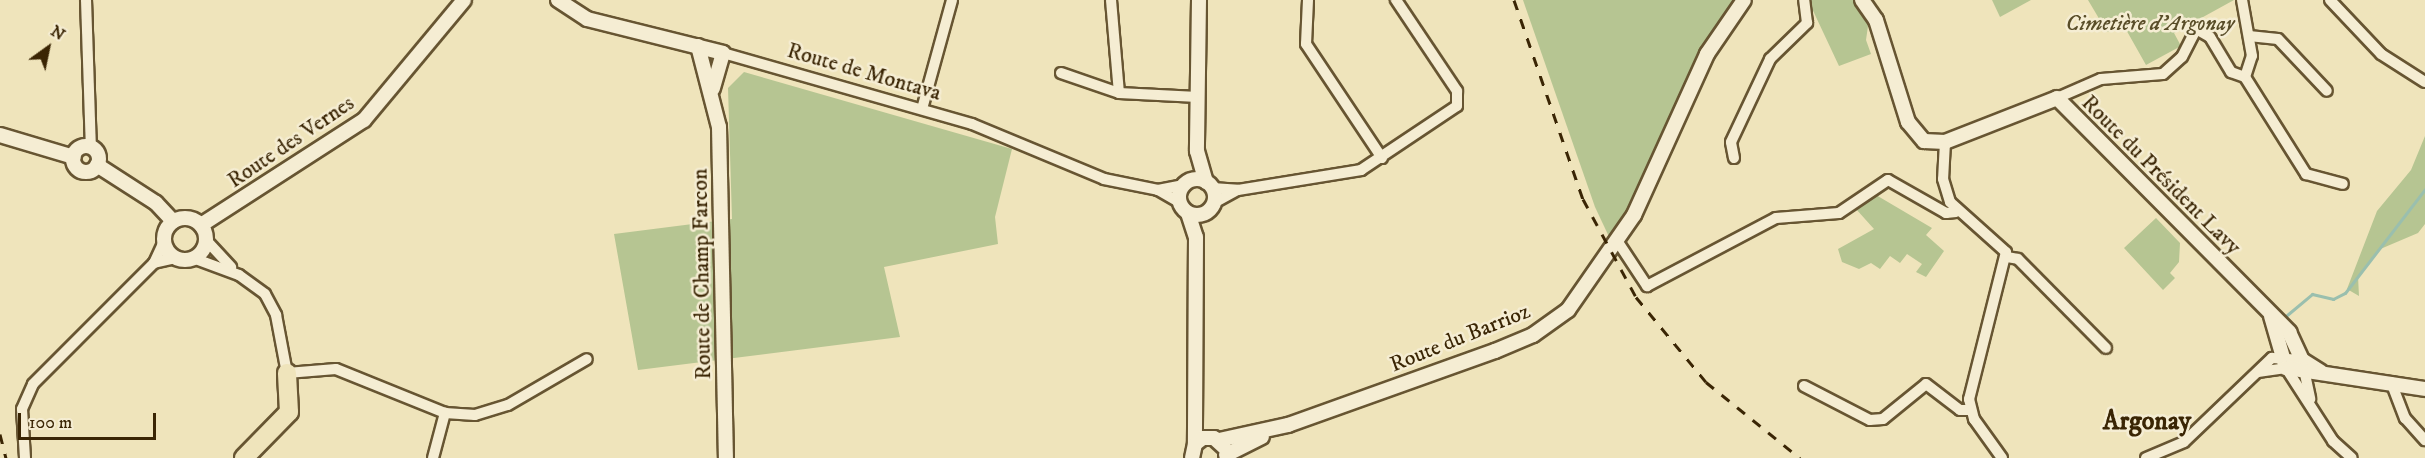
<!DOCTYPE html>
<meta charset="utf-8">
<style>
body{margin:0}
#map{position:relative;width:2425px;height:458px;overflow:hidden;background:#efe4bb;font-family:"IM FELL DW Pica",serif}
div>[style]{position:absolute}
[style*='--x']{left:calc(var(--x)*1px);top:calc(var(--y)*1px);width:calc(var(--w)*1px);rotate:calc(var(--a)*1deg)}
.green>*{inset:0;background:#b6c592}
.stream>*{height:3px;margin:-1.5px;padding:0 1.5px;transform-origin:1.5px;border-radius:1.5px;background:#9abfae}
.roads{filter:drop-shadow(2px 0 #675532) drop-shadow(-2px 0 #675532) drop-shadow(0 2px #675532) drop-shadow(0 -2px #675532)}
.street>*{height:10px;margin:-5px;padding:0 5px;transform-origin:5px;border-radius:5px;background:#f5edd3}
.secondary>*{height:14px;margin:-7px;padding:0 7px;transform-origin:7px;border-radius:7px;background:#f5edd3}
.secondary>.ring{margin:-7px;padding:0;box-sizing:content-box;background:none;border:14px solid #f5edd3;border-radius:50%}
.highway>*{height:18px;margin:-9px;padding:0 9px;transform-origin:9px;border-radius:9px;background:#efe4bb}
.rail>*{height:3px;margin-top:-1.5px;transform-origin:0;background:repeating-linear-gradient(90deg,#3a2504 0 10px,transparent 0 20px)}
span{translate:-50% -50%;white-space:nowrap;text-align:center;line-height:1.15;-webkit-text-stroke:5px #f5edd3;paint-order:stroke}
.park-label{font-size:22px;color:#594d28;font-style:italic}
.street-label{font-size:22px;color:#3a2504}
.quarter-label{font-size:26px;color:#3a2504;font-weight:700}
.north{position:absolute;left:18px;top:18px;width:60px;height:60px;-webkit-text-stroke:4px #f5edd3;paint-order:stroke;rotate:33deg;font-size:16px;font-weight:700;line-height:24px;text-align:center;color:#3a2504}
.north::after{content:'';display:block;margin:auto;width:21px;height:27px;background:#3a2504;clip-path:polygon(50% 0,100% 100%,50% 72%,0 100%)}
.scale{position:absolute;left:18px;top:413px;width:138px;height:27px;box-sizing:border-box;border:3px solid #3a2504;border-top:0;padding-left:8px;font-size:18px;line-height:21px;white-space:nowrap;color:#3a2504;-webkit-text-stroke:4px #f5edd3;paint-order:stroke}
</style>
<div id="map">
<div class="green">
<i style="clip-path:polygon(1523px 0,1748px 0,1611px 241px,1595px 207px)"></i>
<i style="clip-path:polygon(1808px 0,1853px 0,1869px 19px,1866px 40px,1871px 54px,1839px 66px)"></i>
<i style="clip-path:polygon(1992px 0,2031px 0,2000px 17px)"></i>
<i style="clip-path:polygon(2088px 0,2234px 0,2174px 33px,2181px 46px,2146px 65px,2124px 26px,2107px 32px)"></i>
<i style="clip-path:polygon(744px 72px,1012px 149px,995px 217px,998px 244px,884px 267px,900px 337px,638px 370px,614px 234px,732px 219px,728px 88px)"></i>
<i style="clip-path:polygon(2425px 136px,2425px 224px,2418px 233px,2378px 250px,2358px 276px,2359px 296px,2347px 289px,2377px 211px,2411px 170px)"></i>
<i style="clip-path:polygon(1876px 195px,1932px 228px,1926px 235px,1944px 251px,1926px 277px,1916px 272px,1922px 264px,1907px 254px,1900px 263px,1890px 256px,1880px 269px,1871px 263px,1859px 269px,1842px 262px,1838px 249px,1874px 229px,1856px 209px)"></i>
<i style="clip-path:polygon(2156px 218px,2180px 243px,2179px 262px,2170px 273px,2175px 278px,2163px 290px,2124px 248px)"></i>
</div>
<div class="stream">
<i style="--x:2287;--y:315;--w:33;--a:-40"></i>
<i style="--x:2312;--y:294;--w:22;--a:13"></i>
<i style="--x:2333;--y:299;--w:13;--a:-27"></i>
<i style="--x:2345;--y:293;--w:131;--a:-52.4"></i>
</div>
<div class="roads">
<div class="street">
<i style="--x:86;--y:0;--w:147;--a:88.1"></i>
<i style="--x:1111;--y:0;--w:93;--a:85.1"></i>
<i style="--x:1308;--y:0;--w:44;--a:92.6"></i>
<i style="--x:1306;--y:44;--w:137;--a:56.3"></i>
<i style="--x:2330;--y:0;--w:74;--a:46.6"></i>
<i style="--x:2381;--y:54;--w:52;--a:32.5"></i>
<i style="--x:2249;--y:36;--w:29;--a:6"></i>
<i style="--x:2278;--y:39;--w:71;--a:46.7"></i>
<i style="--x:723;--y:53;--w:259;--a:15.9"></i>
<i style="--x:972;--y:124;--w:143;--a:22.6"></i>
<i style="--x:1104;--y:179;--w:55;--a:11.5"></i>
<i style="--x:1158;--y:190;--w:24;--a:30"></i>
<i style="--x:1061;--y:73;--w:61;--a:19"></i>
<i style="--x:1119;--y:93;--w:79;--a:2.9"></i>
<i style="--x:2245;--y:77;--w:115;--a:57.8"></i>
<i style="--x:2306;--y:174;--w:38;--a:15"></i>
<i style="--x:2057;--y:98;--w:48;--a:-23.4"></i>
<i style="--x:2101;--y:79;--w:62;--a:-4.6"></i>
<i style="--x:2163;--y:74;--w:25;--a:-42"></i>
<i style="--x:2182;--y:57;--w:31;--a:-63"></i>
<i style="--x:2196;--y:29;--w:16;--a:30"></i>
<i style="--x:2210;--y:37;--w:41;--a:59"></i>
<i style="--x:2231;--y:72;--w:15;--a:20"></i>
<i style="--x:2245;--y:77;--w:22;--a:-72"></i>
<i style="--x:2252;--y:56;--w:57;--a:-100.1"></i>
<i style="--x:922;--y:109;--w:113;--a:-74.6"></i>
<i style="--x:1945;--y:142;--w:37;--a:93"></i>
<i style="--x:1943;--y:179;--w:24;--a:73"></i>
<i style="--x:1950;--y:202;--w:75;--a:41.8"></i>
<i style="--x:2006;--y:252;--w:152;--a:104.1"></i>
<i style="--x:1969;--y:399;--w:21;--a:76"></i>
<i style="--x:1974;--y:419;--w:48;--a:54.3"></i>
<i style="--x:1734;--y:158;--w:16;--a:-101"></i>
<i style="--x:1731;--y:142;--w:92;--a:-64.8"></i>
<i style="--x:1770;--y:59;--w:52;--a:-44.2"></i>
<i style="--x:1807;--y:23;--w:23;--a:-97"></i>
<i style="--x:1212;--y:188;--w:26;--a:4"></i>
<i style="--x:1238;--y:190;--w:125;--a:-9.2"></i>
<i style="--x:1361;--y:170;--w:115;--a:-33.7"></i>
<i style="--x:1457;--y:106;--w:15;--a:-90"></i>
<i style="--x:1457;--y:91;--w:110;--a:-123.8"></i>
<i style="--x:1158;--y:190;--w:25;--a:-11"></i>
<i style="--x:1214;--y:203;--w:26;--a:-29"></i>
<i style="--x:206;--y:240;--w:37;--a:47"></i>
<i style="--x:1618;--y:242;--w:53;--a:56.6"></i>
<i style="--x:1647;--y:286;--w:146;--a:-27.8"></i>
<i style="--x:1776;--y:218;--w:63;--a:-4.5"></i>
<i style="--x:1839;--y:213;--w:59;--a:-34"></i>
<i style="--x:1888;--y:180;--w:67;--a:29.6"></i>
<i style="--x:1946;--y:213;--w:10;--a:-6"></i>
<i style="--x:2007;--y:257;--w:11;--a:10"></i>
<i style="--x:2018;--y:259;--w:125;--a:45.3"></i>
<i style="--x:193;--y:258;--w:49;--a:20.3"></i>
<i style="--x:239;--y:275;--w:32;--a:36"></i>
<i style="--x:265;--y:294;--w:24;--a:62"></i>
<i style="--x:276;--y:315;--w:59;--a:79.3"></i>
<i style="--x:287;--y:373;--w:49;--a:-4.7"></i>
<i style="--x:336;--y:369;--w:118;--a:22"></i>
<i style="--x:445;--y:413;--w:30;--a:4"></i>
<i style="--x:475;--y:415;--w:34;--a:-17"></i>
<i style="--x:508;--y:405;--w:91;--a:-30.2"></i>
<i style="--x:154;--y:263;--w:23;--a:-13"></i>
<i style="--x:2258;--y:372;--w:28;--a:-8"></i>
<i style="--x:2286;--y:368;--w:87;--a:57.2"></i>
<i style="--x:2333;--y:441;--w:25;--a:42"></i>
<i style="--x:2391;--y:382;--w:39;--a:69"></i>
<i style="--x:2405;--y:418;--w:30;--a:48"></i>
<i style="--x:1804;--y:386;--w:74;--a:27.3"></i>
<i style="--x:1870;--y:420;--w:13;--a:-4"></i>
<i style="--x:1883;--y:419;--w:55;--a:-39.1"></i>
<i style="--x:1926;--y:384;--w:43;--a:37.4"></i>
<i style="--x:1960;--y:410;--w:11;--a:0"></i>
<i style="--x:25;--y:458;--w:49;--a:-93.5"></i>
<i style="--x:22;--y:409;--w:27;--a:-66"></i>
<i style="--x:33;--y:384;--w:171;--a:-45"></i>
<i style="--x:154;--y:263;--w:23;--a:-65"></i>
<i style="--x:433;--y:458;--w:47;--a:-75.1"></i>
<i style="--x:2146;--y:458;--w:41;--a:-22.8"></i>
<i style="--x:2184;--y:442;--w:122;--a:-43.7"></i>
<i style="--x:2272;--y:358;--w:30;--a:4"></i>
<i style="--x:2302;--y:360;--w:40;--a:78"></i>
</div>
<div class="secondary">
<i style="--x:558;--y:0;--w:35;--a:33"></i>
<i style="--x:587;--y:19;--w:140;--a:14"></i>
<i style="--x:723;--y:53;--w:37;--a:106"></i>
<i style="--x:1199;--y:0;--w:151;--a:90.8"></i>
<i style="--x:1197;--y:151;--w:32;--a:74"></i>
<i style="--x:1862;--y:0;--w:24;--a:55"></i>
<i style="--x:1876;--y:20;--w:107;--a:72.6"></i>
<i style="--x:1908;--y:122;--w:25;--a:50"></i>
<i style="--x:1924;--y:141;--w:21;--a:3"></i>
<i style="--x:1945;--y:142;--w:120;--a:-21.4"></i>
<i style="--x:2057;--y:98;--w:330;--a:45.2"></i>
<i style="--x:2289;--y:332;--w:31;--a:65"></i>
<i style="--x:2302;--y:360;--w:22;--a:32"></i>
<i style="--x:698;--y:46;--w:84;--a:75.5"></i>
<i style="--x:719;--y:127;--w:331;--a:88.8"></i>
<i style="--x:0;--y:135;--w:77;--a:16.6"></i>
<i class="ring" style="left:73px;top:146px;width:12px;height:12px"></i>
<i style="--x:97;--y:165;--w:70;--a:32.8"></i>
<i style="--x:156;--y:203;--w:25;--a:47"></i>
<i class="ring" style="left:1179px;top:179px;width:22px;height:22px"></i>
<i style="--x:1188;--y:213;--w:25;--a:72"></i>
<i style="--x:1196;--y:237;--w:207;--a:90.3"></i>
<i class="ring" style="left:164px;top:218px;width:28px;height:28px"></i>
<i style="--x:201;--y:225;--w:194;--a:-32.8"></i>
<i style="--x:364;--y:120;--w:156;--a:-50.2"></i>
<i style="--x:2271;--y:316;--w:54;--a:73.9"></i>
<i style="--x:2286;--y:368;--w:141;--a:8.6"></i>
<i style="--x:1219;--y:440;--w:71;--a:-12.3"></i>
<i style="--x:1288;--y:425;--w:220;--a:-19.7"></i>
<i style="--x:1495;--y:351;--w:41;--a:-22.8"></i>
<i style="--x:1533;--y:335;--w:43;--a:-35.5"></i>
<i style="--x:1568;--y:310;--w:116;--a:-55.2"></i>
<i style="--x:1634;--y:215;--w:177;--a:-65.6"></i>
<i style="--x:1707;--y:54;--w:65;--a:-55.6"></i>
<i style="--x:1226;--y:455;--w:40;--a:-26.6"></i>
<i style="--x:1192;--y:458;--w:14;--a:-78"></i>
<i style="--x:1195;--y:444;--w:10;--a:-37"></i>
<i style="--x:1203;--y:438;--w:11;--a:0"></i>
<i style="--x:1214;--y:438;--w:13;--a:42"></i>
</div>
<div class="highway">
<i style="--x:244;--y:458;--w:64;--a:-45.6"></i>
<i style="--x:289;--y:412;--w:39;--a:-93"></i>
</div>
</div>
<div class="rail">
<i style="--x:1514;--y:0;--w:211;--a:70.9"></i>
<i style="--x:1583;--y:199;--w:111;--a:61.6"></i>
<i style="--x:1636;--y:297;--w:110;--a:50.5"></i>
<i style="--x:1706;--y:382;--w:121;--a:39"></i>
<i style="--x:0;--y:434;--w:25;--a:76"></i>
</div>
<div class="park-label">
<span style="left:2150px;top:24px">Cimetière d'Argonay</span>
</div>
<div class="street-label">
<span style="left:864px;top:72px;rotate:16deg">Route de Montava</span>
<span style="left:291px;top:142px;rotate:-34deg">Route des Vernes</span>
<span style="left:2161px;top:175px;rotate:45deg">Route du Président Lavy</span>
<span style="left:702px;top:274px;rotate:-91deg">Route de Champ Farcon</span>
<span style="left:1460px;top:338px;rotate:-22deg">Route du Barrioz</span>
</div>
<div class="quarter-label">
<span style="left:2147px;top:422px">Argonay</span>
</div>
<div class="north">N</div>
<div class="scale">100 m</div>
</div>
